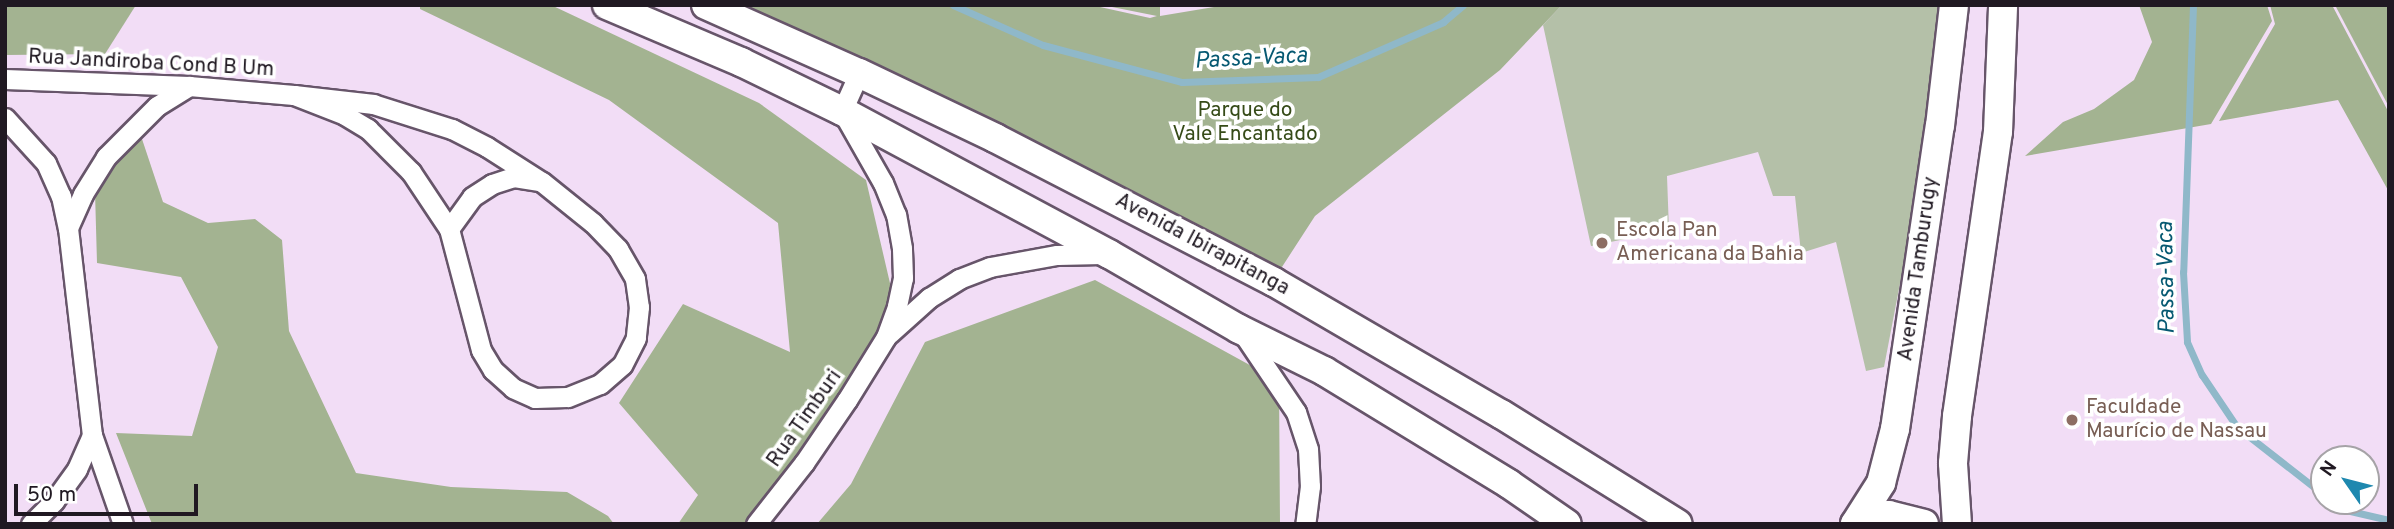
<!DOCTYPE html>
<meta charset="utf-8">
<style>
body{margin:0}
#map{position:relative;width:2394px;height:529px;overflow:hidden;background:#f2ddf6;font-family:Overpass,sans-serif}
div>[style]{position:absolute}
[style*='--x']{left:calc(var(--x)*1px);top:calc(var(--y)*1px);width:calc(var(--w)*1px);rotate:calc(var(--a)*1deg)}
.green>*{inset:0;background:#b4c0a8}
.forest>*{inset:0;background:#a3b391}
.stream>*{height:7px;margin:-3.5px;padding:0 3.5px;transform-origin:3.5px;border-radius:3.5px;background:#8fb8c9}
.roads{filter:drop-shadow(2px 0 #67556a) drop-shadow(-2px 0 #67556a) drop-shadow(0 2px #67556a) drop-shadow(0 -2px #67556a)}
.street>*{height:19px;margin:-9.5px;padding:0 9.5px;transform-origin:9.5px;border-radius:9.5px;background:#fff}
.secondary>*{height:28px;margin:-14px;padding:0 14px;transform-origin:14px;border-radius:14px;background:#fff}
.dots>*{width:19px;height:19px;translate:-50% -50%;box-sizing:border-box;border:4px solid #fff;border-radius:50%}
span{translate:-50% -50%;white-space:nowrap;text-align:center;line-height:1.15;-webkit-text-stroke:7px #fff;paint-order:stroke}
.street-label{font-size:21px;color:#201922}
.park-label{font-size:21px;color:#364b18}
.education-label{font-size:21px;color:#785e54}
.left{translate:0 -50%;text-align:left}
.water-label{font-size:23px;color:#065972;font-style:italic}
.frame{position:absolute;inset:0;border:7px solid #201922;pointer-events:none}
.north{position:absolute;left:2310px;top:445px;width:70px;height:70px;box-sizing:border-box;background:#fff;border:2px solid #a6a3a7;border-radius:50%;rotate:305deg;font-size:19px;font-weight:700;line-height:28px;text-align:center;color:#201922}
.north::after{content:'';display:block;margin:auto;width:24px;height:32px;background:#1e88af;clip-path:polygon(50% 0,100% 100%,50% 72%,0 100%)}
.scale{position:absolute;left:14px;top:484px;width:184px;height:32px;box-sizing:border-box;border:4px solid #201922;border-top:0;padding-left:9px;font-size:21px;line-height:24px;white-space:nowrap;color:#201922;-webkit-text-stroke:5px #fff;paint-order:stroke}
</style>
<div id="map">
<div class="green">
<i style="clip-path:polygon(1562px 5px,1939px 5px,1939px 29px,1918px 190px,1884px 367px,1866px 371px,1836px 242px,1801px 253px,1795px 196px,1773px 196px,1758px 152px,1667px 176px,1669px 230px,1591px 246px,1543px 25px)"></i>
</div>
<div class="forest">
<i style="clip-path:polygon(5px 5px,136px 5px,105px 54px,5px 55px)"></i>
<i style="clip-path:polygon(420px 5px,551px 5px,759px 103px,866px 180px,896px 309px,756px 524px,678px 524px,698px 495px,619px 403px,683px 304px,790px 352px,778px 223px,609px 100px,420px 9px)"></i>
<i style="clip-path:polygon(731px 5px,1091px 5px,1150px 18px,1157px 16px,1102px 5px,1160px 5px,1160px 16px,1226px 5px,1562px 5px,1500px 70px,1315px 216px,1280px 270px)"></i>
<i style="clip-path:polygon(2139px 5px,2267px 5px,2272px 21px,2211px 124px,2025px 156px,2063px 122px,2094px 109px,2134px 80px,2152px 42px)"></i>
<i style="clip-path:polygon(2270px 5px,2332px 5px,2389px 113px,2389px 192px,2338px 100px,2219px 121px,2275px 24px)"></i>
<i style="clip-path:polygon(2335px 5px,2389px 5px,2389px 107px)"></i>
<i style="clip-path:polygon(141px 136px,163px 202px,208px 223px,255px 219px,282px 240px,289px 331px,356px 473px,451px 487px,567px 492px,608px 516px,614px 524px,152px 524px,116px 433px,192px 436px,218px 347px,181px 277px,97px 263px,95px 192px,124px 145px)"></i>
<i style="clip-path:polygon(1095px 280px,1279px 381px,1280px 524px,817px 524px,851px 484px,925px 342px)"></i>
</div>
<div class="stream">
<i style="--x:953;--y:5;--w:98;--a:24"></i>
<i style="--x:1043;--y:45;--w:144;--a:14.9"></i>
<i style="--x:1182;--y:82;--w:136;--a:-2.1"></i>
<i style="--x:1318;--y:77;--w:137;--a:-23.7"></i>
<i style="--x:1443;--y:22;--w:26;--a:-40"></i>
<i style="--x:2193;--y:5;--w:267;--a:92.1"></i>
<i style="--x:2183;--y:272;--w:70;--a:86.7"></i>
<i style="--x:2187;--y:342;--w:36;--a:66"></i>
<i style="--x:2202;--y:375;--w:63;--a:56.1"></i>
<i style="--x:2237;--y:427;--w:110;--a:38"></i>
<i style="--x:2333;--y:501;--w:16;--a:35"></i>
<i style="--x:2346;--y:510;--w:44;--a:13.1"></i>
</div>
<div class="roads">
<div class="street">
<i style="--x:5;--y:79;--w:184;--a:2.2"></i>
<i style="--x:189;--y:86;--w:105;--a:4.9"></i>
<i style="--x:294;--y:95;--w:80;--a:6.5"></i>
<i style="--x:373;--y:104;--w:83;--a:17.6"></i>
<i style="--x:452;--y:129;--w:39;--a:27"></i>
<i style="--x:487;--y:147;--w:65;--a:32.5"></i>
<i style="--x:542;--y:182;--w:65;--a:38.8"></i>
<i style="--x:593;--y:223;--w:36;--a:46"></i>
<i style="--x:618;--y:249;--w:34;--a:60"></i>
<i style="--x:635;--y:279;--w:28;--a:82"></i>
<i style="--x:639;--y:307;--w:31;--a:96"></i>
<i style="--x:636;--y:338;--w:30;--a:117"></i>
<i style="--x:622;--y:365;--w:29;--a:139"></i>
<i style="--x:600;--y:384;--w:35;--a:158"></i>
<i style="--x:567;--y:397;--w:32;--a:178"></i>
<i style="--x:535;--y:398;--w:24;--a:-156"></i>
<i style="--x:513;--y:388;--w:27;--a:-138"></i>
<i style="--x:493;--y:370;--w:23;--a:-121"></i>
<i style="--x:481;--y:350;--w:125;--a:-104.8"></i>
<i style="--x:449;--y:229;--w:69;--a:-123.7"></i>
<i style="--x:411;--y:172;--w:61;--a:-135"></i>
<i style="--x:368;--y:129;--w:27;--a:-149"></i>
<i style="--x:345;--y:115;--w:55;--a:-158.6"></i>
<i style="--x:5;--y:118;--w:61;--a:47.7"></i>
<i style="--x:46;--y:163;--w:36;--a:66"></i>
<i style="--x:61;--y:196;--w:33;--a:78"></i>
<i style="--x:68;--y:228;--w:208;--a:83.4"></i>
<i style="--x:92;--y:435;--w:94;--a:70.8"></i>
<i style="--x:68;--y:228;--w:37;--a:-66"></i>
<i style="--x:83;--y:194;--w:44;--a:-58.1"></i>
<i style="--x:106;--y:157;--w:72;--a:-45"></i>
<i style="--x:157;--y:106;--w:38;--a:-32"></i>
<i style="--x:449;--y:229;--w:39;--a:-54"></i>
<i style="--x:472;--y:197;--w:24;--a:-33"></i>
<i style="--x:492;--y:184;--w:23;--a:-18"></i>
<i style="--x:514;--y:177;--w:24;--a:9"></i>
<i style="--x:889;--y:334;--w:54;--a:-42"></i>
<i style="--x:929;--y:298;--w:36;--a:-32"></i>
<i style="--x:959;--y:279;--w:33;--a:-21"></i>
<i style="--x:990;--y:267;--w:68;--a:-10.2"></i>
<i style="--x:1057;--y:255;--w:45;--a:-1.3"></i>
<i style="--x:1244;--y:335;--w:93;--a:56"></i>
<i style="--x:1296;--y:412;--w:39;--a:72"></i>
<i style="--x:1308;--y:449;--w:37;--a:87"></i>
<i style="--x:1310;--y:486;--w:38;--a:97"></i>
<i style="--x:31;--y:524;--w:33;--a:-45"></i>
<i style="--x:54;--y:501;--w:39;--a:-54"></i>
<i style="--x:77;--y:469;--w:37;--a:-66"></i>
<i style="--x:756;--y:524;--w:78;--a:-51.8"></i>
<i style="--x:804;--y:463;--w:76;--a:-55.7"></i>
<i style="--x:847;--y:400;--w:74;--a:-58.2"></i>
<i style="--x:886;--y:337;--w:33;--a:-70"></i>
<i style="--x:897;--y:306;--w:29;--a:-78"></i>
<i style="--x:903;--y:278;--w:30;--a:-92"></i>
<i style="--x:902;--y:248;--w:34;--a:-100"></i>
<i style="--x:896;--y:215;--w:35;--a:-112"></i>
<i style="--x:883;--y:183;--w:83;--a:-119.7"></i>
<i style="--x:842;--y:111;--w:42;--a:-65.9"></i>
</div>
<div class="secondary">
<i style="--x:607;--y:5;--w:146;--a:23"></i>
<i style="--x:741;--y:62;--w:112;--a:25.9"></i>
<i style="--x:842;--y:111;--w:303;--a:28.2"></i>
<i style="--x:1109;--y:254;--w:150;--a:30"></i>
<i style="--x:1239;--y:329;--w:95;--a:26.3"></i>
<i style="--x:1324;--y:371;--w:217;--a:31.4"></i>
<i style="--x:1509;--y:484;--w:70;--a:34.6"></i>
<i style="--x:706;--y:5;--w:167;--a:24"></i>
<i style="--x:859;--y:73;--w:151;--a:25.5"></i>
<i style="--x:995;--y:138;--w:314;--a:27.3"></i>
<i style="--x:1274;--y:282;--w:263;--a:30.2"></i>
<i style="--x:1501;--y:414;--w:208;--a:31.9"></i>
<i style="--x:1855;--y:524;--w:49;--a:-57.6"></i>
<i style="--x:1881;--y:483;--w:56;--a:-75.5"></i>
<i style="--x:1895;--y:429;--w:306;--a:-81.6"></i>
<i style="--x:1940;--y:126;--w:122;--a:-83.4"></i>
<i style="--x:1855;--y:524;--w:17;--a:-25"></i>
<i style="--x:1870;--y:517;--w:19;--a:-6"></i>
<i style="--x:1889;--y:515;--w:36;--a:14"></i>
<i style="--x:1957;--y:524;--w:61;--a:-93.8"></i>
<i style="--x:1953;--y:463;--w:47;--a:-85.1"></i>
<i style="--x:1957;--y:416;--w:287;--a:-81.8"></i>
<i style="--x:1998;--y:132;--w:127;--a:-87.7"></i>
</div>
</div>
<div class="dots">
<i style="left:1602px;top:243px;background:#8d6e63"></i>
<i style="left:2072px;top:420px;background:#8d6e63"></i>
</div>
<div class="street-label">
<span style="left:151px;top:64px;rotate:3deg">Rua Jandiroba Cond B Um</span>
<span style="left:1202px;top:245px;rotate:28deg">Avenida Ibirapitanga</span>
<span style="left:1919px;top:269px;rotate:-82deg">Avenida Tamburugy</span>
<span style="left:805px;top:419px;rotate:-55deg">Rua Timburi</span>
</div>
<div class="park-label">
<span style="left:1245px;top:123px">Parque do<br>Vale Encantado</span>
</div>
<div class="education-label">
<span class="left" style="left:1616px;top:243px">Escola Pan<br>Americana da Bahia</span>
<span class="left" style="left:2086px;top:420px">Faculdade<br>Maurício de Nassau</span>
</div>
<div class="water-label">
<span style="left:1251px;top:60px;rotate:-3deg">Passa-Vaca</span>
<span style="left:2168px;top:278px;rotate:-91deg">Passa-Vaca</span>
</div>
<div class="frame"></div>
<div class="north">N</div>
<div class="scale">50 m</div>
</div>
